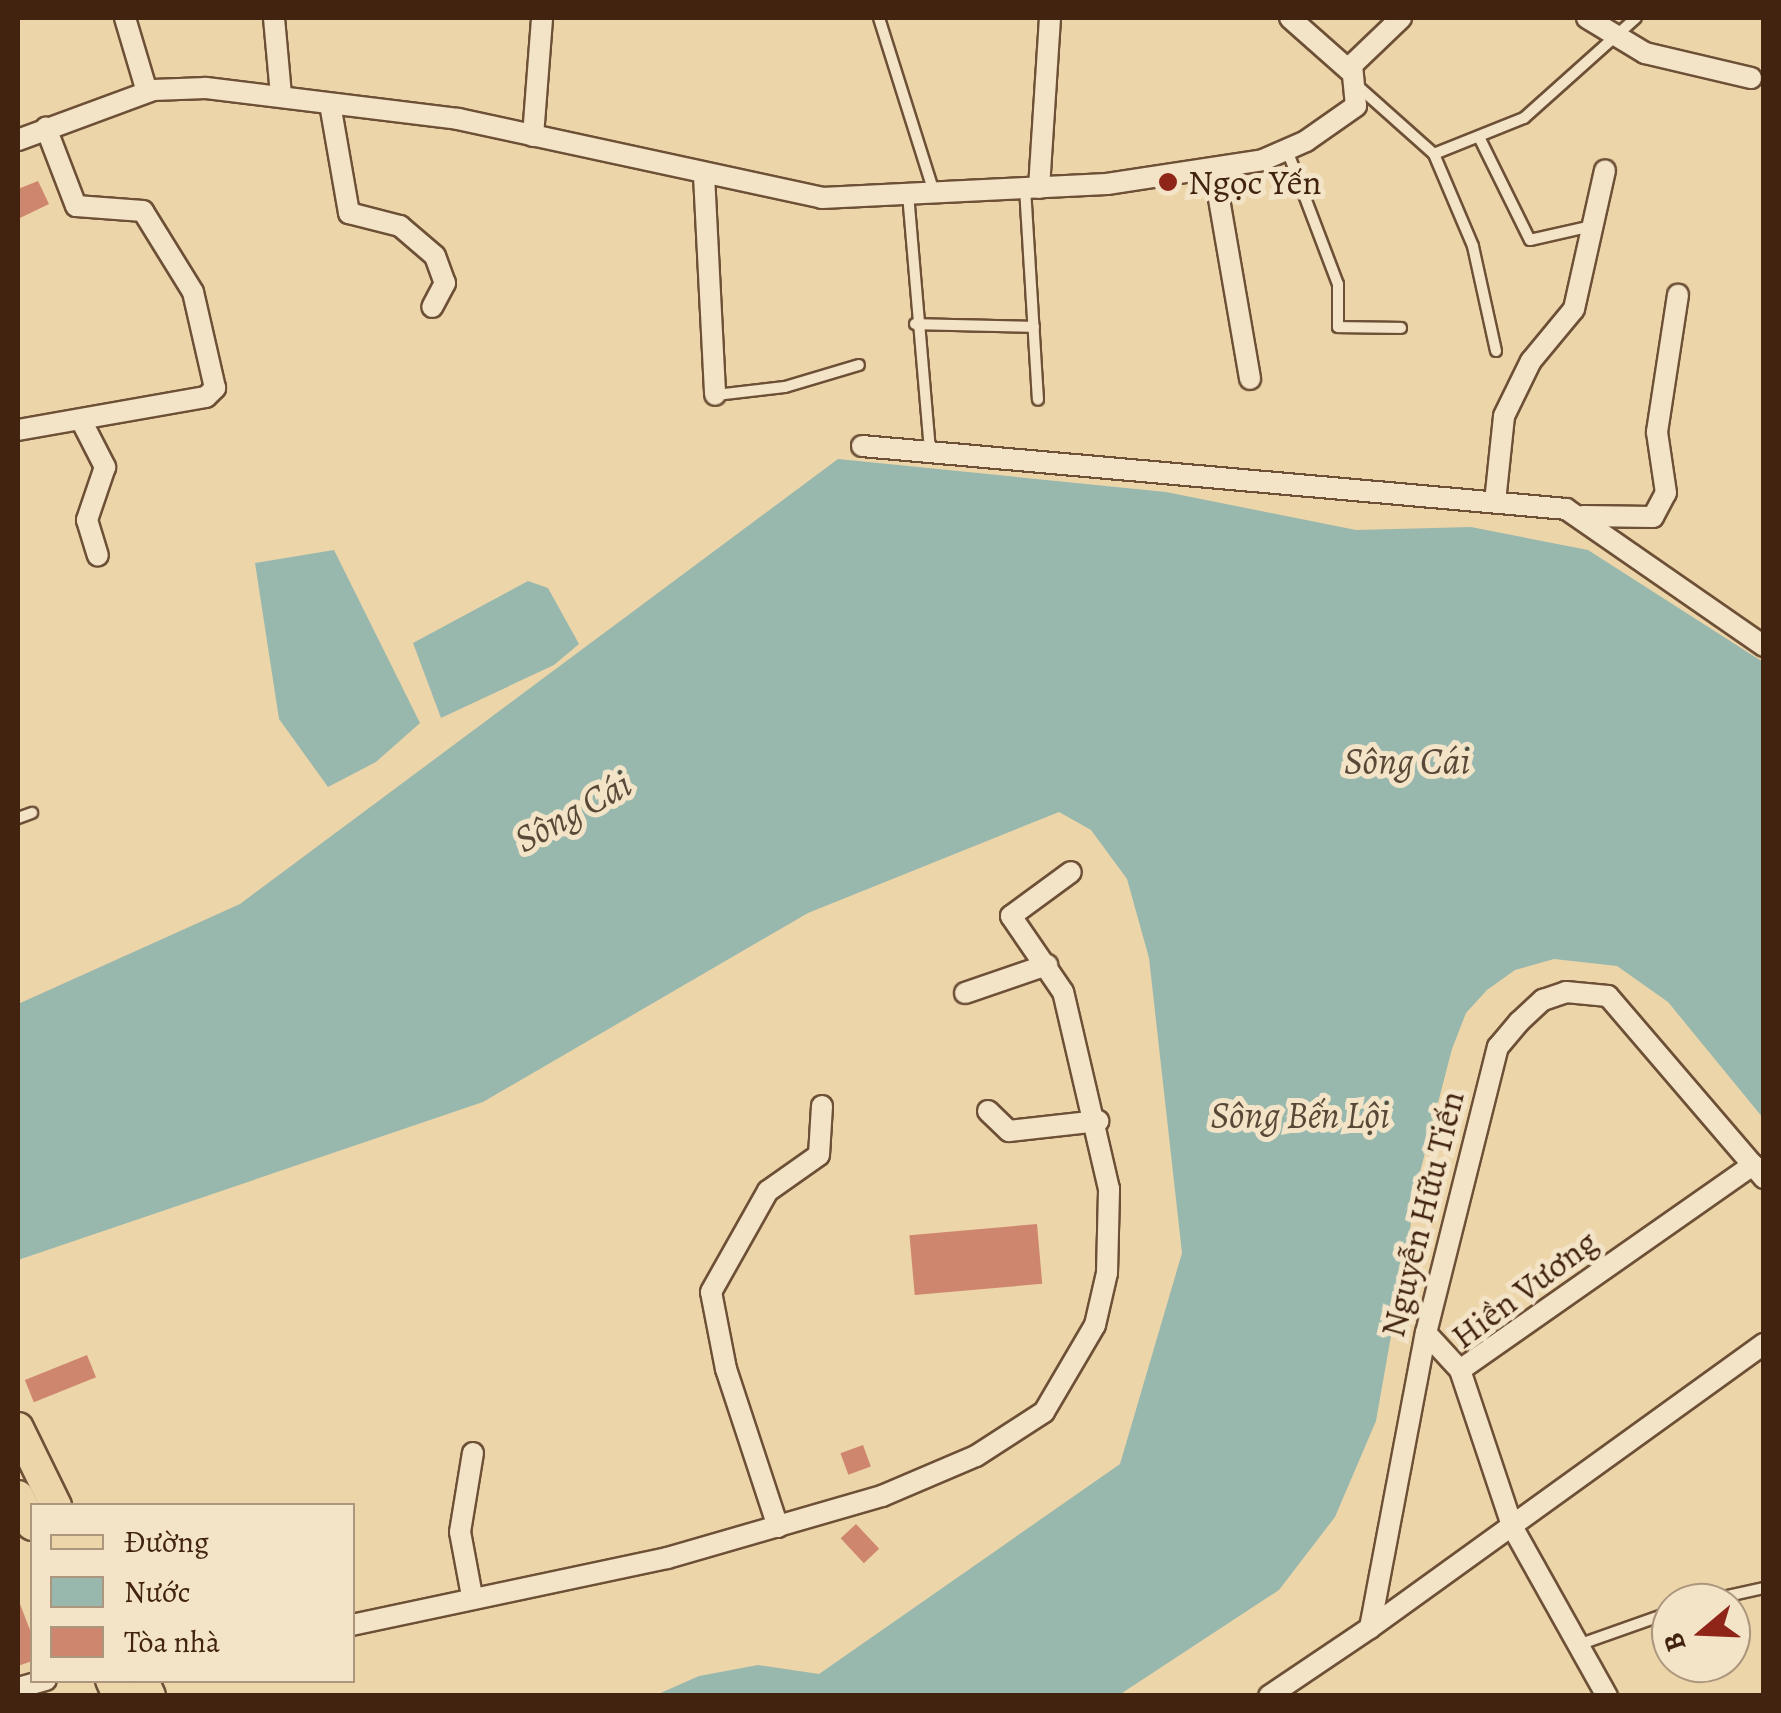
<!DOCTYPE html>
<meta charset="utf-8">
<style>
body{margin:0}
#map{position:relative;width:1781px;height:1713px;overflow:hidden;background:#edd5aa;font-family:Alegreya,serif}
div>[style]{position:absolute}
[style*='--x']{left:calc(var(--x)*1px);top:calc(var(--y)*1px);width:calc(var(--w)*1px);rotate:calc(var(--a)*1deg)}
.water>*{inset:0;background:#99b8ad}
.building>*{inset:0;background:#cf866e;transform-origin:0 0}
.roads{filter:drop-shadow(2px 0 #6d5036) drop-shadow(-2px 0 #6d5036) drop-shadow(0 2px #6d5036) drop-shadow(0 -2px #6d5036)}
.service>*{height:10px;margin:-5px;padding:0 5px;transform-origin:5px;border-radius:5px;background:#f3e4c8}
.minor>*{height:20px;margin:-10px;padding:0 10px;transform-origin:10px;border-radius:10px;background:#f3e4c8}
.primary>*{height:30px;margin:-15px;padding:0 15px;transform-origin:15px;border-radius:15px;background:#edd5aa}
.dots>*{width:28px;height:28px;translate:-50% -50%;box-sizing:border-box;border:5px solid #f3e4c8;border-radius:50%}
span{translate:-50% -50%;white-space:nowrap;text-align:center;line-height:1.15;-webkit-text-stroke:10px #f3e4c8;paint-order:stroke}
.poi-label{font-size:35px;color:#422310}
.left{translate:0 -50%;text-align:left}
.street-label{font-size:35px;color:#422310}
.water-label{font-size:38px;color:#584837;font-style:italic}
.frame{position:absolute;inset:0;border:20px solid #422310;pointer-events:none}
.legend{position:absolute;left:30px;top:1503px;width:325px;height:180px;box-sizing:border-box;background:#f3e4c8;border:2px solid #ac977e;margin:0;padding:12px 18px;list-style:none;font-size:30px;color:#422310}
.legend li{display:flex;align-items:center;gap:20px;height:50px}
.legend b{width:50px;border:2px solid #ac977e}
.north{position:absolute;left:1651px;top:1583px;width:100px;height:100px;box-sizing:border-box;background:#f3e4c8;border:2px solid #ac977e;border-radius:50%;rotate:251deg;font-size:28px;font-weight:700;line-height:40px;text-align:center;color:#422310}
.north::after{content:'';display:block;margin:auto;width:35px;height:45px;background:#8f2418;clip-path:polygon(50% 0,100% 100%,50% 72%,0 100%)}
</style>
<div id="map">
<div class="water">
<i style="clip-path:polygon(838px 459px,1166px 492px,1356px 530px,1471px 527px,1588px 550px,1763px 662px,1763px 1118px,1668px 1002px,1617px 966px,1554px 959px,1515px 970px,1487px 990px,1466px 1013px,1452px 1049px,1420px 1172px,1376px 1421px,1335px 1517px,1279px 1590px,1119px 1695px,656px 1695px,699px 1676px,758px 1665px,819px 1674px,1120px 1464px,1182px 1253px,1149px 958px,1127px 879px,1091px 830px,1059px 812px,808px 913px,483px 1102px,18px 1260px,18px 1004px,240px 904px)"></i>
<i style="clip-path:polygon(334px 550px,420px 723px,376px 762px,328px 787px,279px 719px,255px 563px)"></i>
<i style="clip-path:polygon(528px 581px,548px 588px,579px 644px,554px 665px,441px 718px,413px 643px)"></i>
</div>
<div class="building">
<i style="clip-path:polygon(38px 181px,49px 204px,18px 219px,18px 189px)"></i>
<i style="left:1037px;top:1224px;width:60px;height:128px;rotate:85deg"></i>
<i style="left:87px;top:1355px;width:24px;height:67px;rotate:68deg"></i>
<i style="left:863px;top:1445px;width:23px;height:24px;rotate:70deg"></i>
<i style="left:856px;top:1524px;width:34px;height:21px;rotate:47deg"></i>
<i style="clip-path:polygon(18px 1599px,32px 1635px,32px 1661px,18px 1666px)"></i>
</div>
<div class="roads">
<div class="service">
<i style="--x:879;--y:18;--w:182;--a:72.5"></i>
<i style="--x:1360;--y:88;--w:99;--a:41.7"></i>
<i style="--x:1479;--y:137;--w:115;--a:63.7"></i>
<i style="--x:1530;--y:240;--w:64;--a:-12.7"></i>
<i style="--x:1287;--y:150;--w:143;--a:69.2"></i>
<i style="--x:1338;--y:284;--w:43;--a:90"></i>
<i style="--x:1338;--y:327;--w:63;--a:0.9"></i>
<i style="--x:1025;--y:188;--w:212;--a:86.5"></i>
<i style="--x:908;--y:194;--w:257;--a:85.1"></i>
<i style="--x:915;--y:324;--w:119;--a:1.4"></i>
<i style="--x:1496;--y:351;--w:107;--a:-102.4"></i>
<i style="--x:1473;--y:246;--w:100;--a:-113"></i>
<i style="--x:1434;--y:154;--w:97;--a:-21.8"></i>
<i style="--x:1524;--y:118;--w:150;--a:-41.8"></i>
<i style="--x:716;--y:395;--w:69;--a:-6.6"></i>
<i style="--x:785;--y:387;--w:77;--a:-16.6"></i>
<i style="--x:18;--y:818;--w:15;--a:-20"></i>
<i style="--x:1696;--y:1603;--w:70;--a:-12.4"></i>
<i style="--x:1578;--y:1645;--w:99;--a:-19.5"></i>
</div>
<div class="minor">
<i style="--x:125;--y:18;--w:77;--a:73.4"></i>
<i style="--x:274;--y:18;--w:77;--a:84.8"></i>
<i style="--x:1290;--y:18;--w:80;--a:41.5"></i>
<i style="--x:1587;--y:18;--w:68;--a:31.1"></i>
<i style="--x:1645;--y:53;--w:109;--a:13.3"></i>
<i style="--x:330;--y:104;--w:111;--a:80.1"></i>
<i style="--x:349;--y:213;--w:53;--a:14.3"></i>
<i style="--x:400;--y:226;--w:46;--a:40.6"></i>
<i style="--x:435;--y:256;--w:29;--a:70"></i>
<i style="--x:445;--y:283;--w:27;--a:118"></i>
<i style="--x:533;--y:136;--w:118;--a:-85.6"></i>
<i style="--x:18;--y:140;--w:144;--a:-20.3"></i>
<i style="--x:153;--y:90;--w:53;--a:-2.2"></i>
<i style="--x:206;--y:88;--w:254;--a:7"></i>
<i style="--x:458;--y:119;--w:372;--a:12.2"></i>
<i style="--x:822;--y:198;--w:285;--a:-2.8"></i>
<i style="--x:1107;--y:184;--w:158;--a:-8.7"></i>
<i style="--x:1263;--y:160;--w:47;--a:-23.8"></i>
<i style="--x:1306;--y:141;--w:61;--a:-35"></i>
<i style="--x:1356;--y:106;--w:41;--a:-95.6"></i>
<i style="--x:1352;--y:65;--w:68;--a:-43.8"></i>
<i style="--x:1214;--y:170;--w:212;--a:80.2"></i>
<i style="--x:704;--y:175;--w:220;--a:87.1"></i>
<i style="--x:1039;--y:188;--w:170;--a:-86.3"></i>
<i style="--x:82;--y:422;--w:51;--a:62.9"></i>
<i style="--x:105;--y:467;--w:56;--a:108.8"></i>
<i style="--x:87;--y:520;--w:37;--a:73"></i>
<i style="--x:18;--y:430;--w:191;--a:-10"></i>
<i style="--x:206;--y:397;--w:13;--a:-45"></i>
<i style="--x:215;--y:388;--w:98;--a:-102.9"></i>
<i style="--x:193;--y:292;--w:95;--a:-121.7"></i>
<i style="--x:143;--y:211;--w:67;--a:-175.7"></i>
<i style="--x:76;--y:206;--w:84;--a:-111"></i>
<i style="--x:862;--y:446;--w:707;--a:5.11"></i>
<i style="--x:1566;--y:509;--w:241;--a:34.7"></i>
<i style="--x:1495;--y:502;--w:86;--a:-84"></i>
<i style="--x:1504;--y:416;--w:61;--a:-63.9"></i>
<i style="--x:1531;--y:361;--w:67;--a:-50.4"></i>
<i style="--x:1574;--y:309;--w:142;--a:-77.4"></i>
<i style="--x:1583;--y:516;--w:70;--a:0.8"></i>
<i style="--x:1653;--y:517;--w:27;--a:-62"></i>
<i style="--x:1666;--y:493;--w:62;--a:-98.4"></i>
<i style="--x:1657;--y:432;--w:139;--a:-81.3"></i>
<i style="--x:965;--y:993;--w:87;--a:-18.9"></i>
<i style="--x:988;--y:1111;--w:29;--a:44"></i>
<i style="--x:1009;--y:1131;--w:90;--a:-6.4"></i>
<i style="--x:1426;--y:1333;--w:50;--a:47.4"></i>
<i style="--x:1460;--y:1370;--w:167;--a:71.5"></i>
<i style="--x:1513;--y:1528;--w:193;--a:60.8"></i>
<i style="--x:1460;--y:1370;--w:358;--a:-35"></i>
<i style="--x:778;--y:1527;--w:166;--a:-108.2"></i>
<i style="--x:726;--y:1369;--w:78;--a:-101"></i>
<i style="--x:711;--y:1292;--w:116;--a:-60.6"></i>
<i style="--x:768;--y:1191;--w:62;--a:-35.2"></i>
<i style="--x:819;--y:1155;--w:49;--a:-86.5"></i>
<i style="--x:472;--y:1596;--w:65;--a:-100.6"></i>
<i style="--x:460;--y:1532;--w:80;--a:-80.7"></i>
<i style="--x:352;--y:1625;--w:322;--a:-12"></i>
<i style="--x:667;--y:1558;--w:224;--a:-16.1"></i>
<i style="--x:882;--y:1496;--w:102;--a:-23.1"></i>
<i style="--x:976;--y:1456;--w:81;--a:-32.9"></i>
<i style="--x:1044;--y:1412;--w:101;--a:-59.6"></i>
<i style="--x:1095;--y:1325;--w:53;--a:-77"></i>
<i style="--x:1107;--y:1273;--w:84;--a:-88.6"></i>
<i style="--x:1109;--y:1189;--w:202;--a:-103.1"></i>
<i style="--x:1063;--y:992;--w:92;--a:-124.4"></i>
<i style="--x:1011;--y:916;--w:74;--a:-36.3"></i>
<i style="--x:1370;--y:1628;--w:486;--a:-35.8"></i>
<i style="--x:18;--y:1688;--w:29;--a:-16"></i>
<i style="--x:1269;--y:1696;--w:122;--a:-34"></i>
<i style="--x:1370;--y:1628;--w:300;--a:-79.3"></i>
<i style="--x:1426;--y:1333;--w:295;--a:-75.9"></i>
<i style="--x:1498;--y:1047;--w:33;--a:-50"></i>
<i style="--x:1519;--y:1022;--w:33;--a:-43"></i>
<i style="--x:1543;--y:1000;--w:24;--a:-19"></i>
<i style="--x:1566;--y:992;--w:42;--a:5.4"></i>
<i style="--x:1608;--y:996;--w:240;--a:49.4"></i>
</div>
<div class="primary">
<i style="--x:18;--y:1428;--w:87;--a:64"></i>
<i style="--x:18;--y:1496;--w:32;--a:64"></i>
<i style="--x:111;--y:1680;--w:17;--a:66"></i>
<i style="--x:143;--y:1680;--w:17;--a:66"></i>
</div>
</div>
<div class="dots">
<i style="left:1168px;top:182px;background:#8f2418"></i>
</div>
<div class="poi-label">
<span class="left" style="left:1188px;top:182px">Ngọc Yến</span>
</div>
<div class="street-label">
<span style="left:1422px;top:1214px;rotate:-76deg">Nguyễn Hữu Tiến</span>
<span style="left:1524px;top:1289px;rotate:-37deg">Hiền Vương</span>
</div>
<div class="water-label">
<span style="left:1407px;top:762px">Sông Cái</span>
<span style="left:573px;top:812px;rotate:-29deg">Sông Cái</span>
<span style="left:1300px;top:1116px">Sông Bến Lội</span>
</div>
<div class="frame"></div>
<ul class="legend">
<li><b style="height:12px;background:#edd5aa"></b>Đường</li>
<li><b style="height:28px;background:#99b8ad"></b>Nước</li>
<li><b style="height:28px;background:#cf866e"></b>Tòa nhà</li>
</ul>
<div class="north">B</div>
</div>
